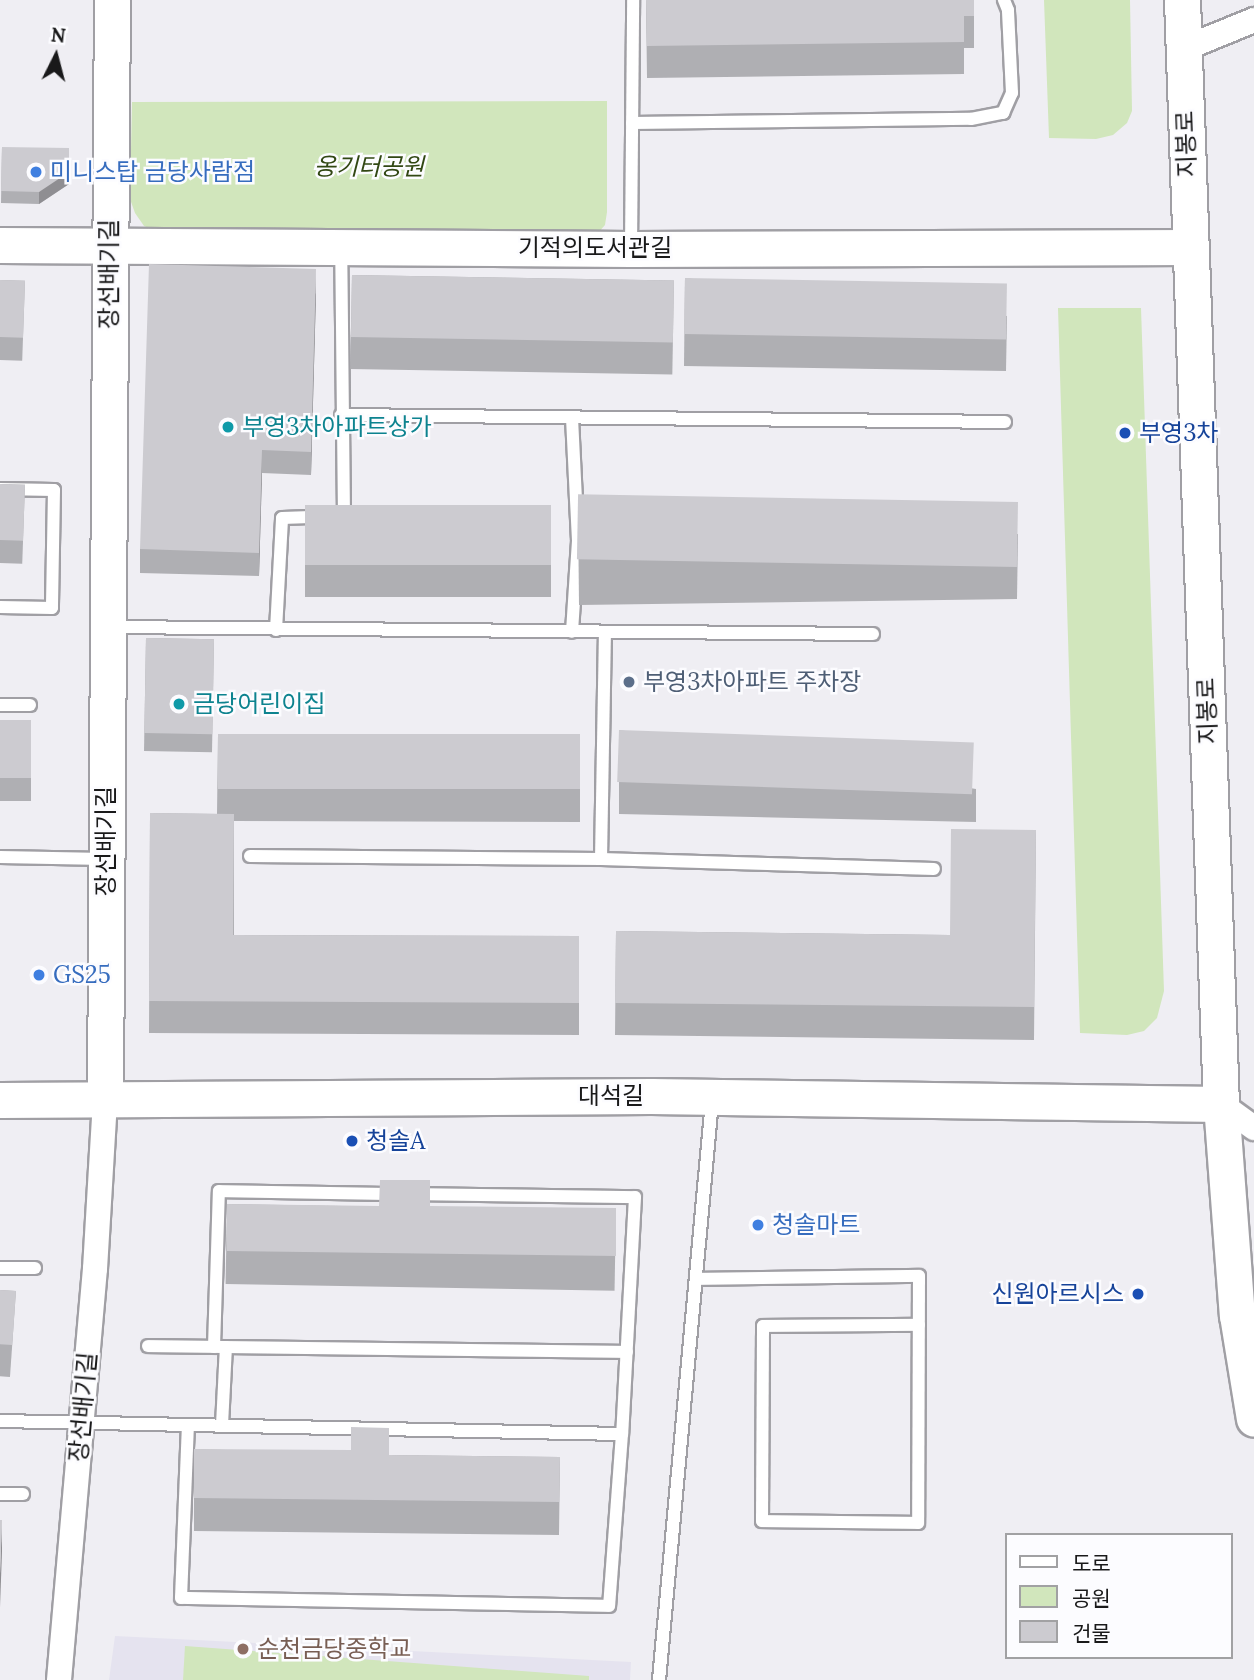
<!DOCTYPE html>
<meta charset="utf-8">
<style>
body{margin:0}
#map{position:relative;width:1254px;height:1680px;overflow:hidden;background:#efeef3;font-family:Lora,"Noto Sans KR",serif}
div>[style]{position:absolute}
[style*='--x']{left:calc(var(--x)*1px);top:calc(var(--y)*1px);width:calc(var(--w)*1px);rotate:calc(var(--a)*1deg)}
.built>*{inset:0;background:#e5e3ef}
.green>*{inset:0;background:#d1e6bc}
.roads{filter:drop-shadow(2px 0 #a09fa4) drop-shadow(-2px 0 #a09fa4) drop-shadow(0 2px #a09fa4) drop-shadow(0 -2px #a09fa4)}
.lane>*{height:12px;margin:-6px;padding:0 6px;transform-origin:6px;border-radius:6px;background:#fff}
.street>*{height:24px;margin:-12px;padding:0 12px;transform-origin:12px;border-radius:12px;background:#fff}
.secondary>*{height:35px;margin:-17.5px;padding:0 17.5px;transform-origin:17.5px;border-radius:17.5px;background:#fff}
.wall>*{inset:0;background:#afafb3;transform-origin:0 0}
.shaded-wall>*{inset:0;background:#8f8e92}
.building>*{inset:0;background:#cccbd0;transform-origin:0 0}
.dots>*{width:19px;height:19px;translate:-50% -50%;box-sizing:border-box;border:4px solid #fcfcff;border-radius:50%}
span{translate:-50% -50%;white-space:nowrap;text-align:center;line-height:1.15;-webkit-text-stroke:5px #fcfcff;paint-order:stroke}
.street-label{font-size:24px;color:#19191a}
.park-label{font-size:24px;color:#314713;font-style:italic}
.shop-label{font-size:24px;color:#366cbe}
.left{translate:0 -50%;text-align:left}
.culture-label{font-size:24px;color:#0d838f}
.transit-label{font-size:24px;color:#164399}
.right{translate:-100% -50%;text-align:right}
.service-label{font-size:24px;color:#4e5e75}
.education-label{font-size:24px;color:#785e54}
.legend{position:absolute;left:1005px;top:1533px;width:228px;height:126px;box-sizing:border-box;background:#fcfcff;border:2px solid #a1a1a3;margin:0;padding:9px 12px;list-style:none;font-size:21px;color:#19191a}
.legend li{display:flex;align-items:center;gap:14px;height:35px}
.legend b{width:35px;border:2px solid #a1a1a3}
.north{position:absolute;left:21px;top:21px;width:70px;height:70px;-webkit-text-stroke:5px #fcfcff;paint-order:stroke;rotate:6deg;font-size:19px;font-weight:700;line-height:28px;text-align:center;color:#19191a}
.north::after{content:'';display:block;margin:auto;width:24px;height:32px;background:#19191a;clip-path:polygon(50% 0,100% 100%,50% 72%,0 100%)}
</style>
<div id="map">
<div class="built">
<i style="clip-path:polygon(115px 1636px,631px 1662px,630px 1680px,109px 1680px)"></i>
</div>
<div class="green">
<i style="clip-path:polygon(1044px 0,1130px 0,1132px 111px,1127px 123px,1113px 135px,1096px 139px,1049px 138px)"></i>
<i style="clip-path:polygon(607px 101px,607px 212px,605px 225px,597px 234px,157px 232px,144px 226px,135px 213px,130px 199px,132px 102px)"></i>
<i style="clip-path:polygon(1058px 308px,1141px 308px,1164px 991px,1157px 1018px,1144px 1031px,1127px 1035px,1080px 1033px)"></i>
<i style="clip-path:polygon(185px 1646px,589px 1676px,589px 1680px,183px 1680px)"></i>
</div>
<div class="roads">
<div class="lane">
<i style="--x:632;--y:123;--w:339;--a:-0.7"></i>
<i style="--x:971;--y:119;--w:33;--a:-11"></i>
<i style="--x:1003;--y:113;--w:22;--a:-66"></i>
<i style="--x:1012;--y:93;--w:83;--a:-92.8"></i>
<i style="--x:1008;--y:10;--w:11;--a:-112"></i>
<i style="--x:631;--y:248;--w:248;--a:-89.5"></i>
<i style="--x:341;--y:415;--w:664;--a:0.6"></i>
<i style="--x:572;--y:418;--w:123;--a:87.2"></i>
<i style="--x:578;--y:541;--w:91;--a:93.8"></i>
<i style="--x:0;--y:489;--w:54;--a:1.1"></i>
<i style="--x:54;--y:490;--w:118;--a:91"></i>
<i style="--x:52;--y:608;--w:52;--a:-178.9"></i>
<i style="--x:340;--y:517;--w:4;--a:0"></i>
<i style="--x:344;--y:517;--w:269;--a:-90.6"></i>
<i style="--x:111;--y:627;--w:762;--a:0.53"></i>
<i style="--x:276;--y:630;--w:112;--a:-86.9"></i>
<i style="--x:282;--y:518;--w:36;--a:-2"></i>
<i style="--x:0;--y:705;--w:30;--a:0"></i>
<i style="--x:250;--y:856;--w:351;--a:0.5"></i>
<i style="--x:601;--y:859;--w:333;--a:1.7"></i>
<i style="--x:0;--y:857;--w:105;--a:1.1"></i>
<i style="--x:601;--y:859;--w:227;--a:-89"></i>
<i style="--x:414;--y:1194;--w:221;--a:0.8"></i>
<i style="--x:635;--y:1197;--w:237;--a:93.1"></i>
<i style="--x:0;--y:1268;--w:35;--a:0"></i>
<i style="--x:696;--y:1279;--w:223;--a:-0.8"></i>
<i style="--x:919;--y:1276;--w:247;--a:90.2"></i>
<i style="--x:918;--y:1523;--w:156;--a:-179.3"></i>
<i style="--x:762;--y:1521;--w:195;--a:-89.7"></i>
<i style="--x:763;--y:1326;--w:156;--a:-0.4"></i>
<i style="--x:148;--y:1346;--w:479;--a:0.7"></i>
<i style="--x:214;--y:1347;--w:156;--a:-88.2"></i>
<i style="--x:219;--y:1191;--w:177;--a:1"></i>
<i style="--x:0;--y:1421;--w:622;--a:1.2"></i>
<i style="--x:622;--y:1434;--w:172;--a:94.3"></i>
<i style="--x:609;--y:1606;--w:428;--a:-178.9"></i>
<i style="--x:181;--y:1598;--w:173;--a:-87.7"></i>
<i style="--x:222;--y:1425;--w:78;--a:-87.1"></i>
<i style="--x:0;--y:1494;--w:23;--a:0"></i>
<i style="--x:659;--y:1680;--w:581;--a:-84.77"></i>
</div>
<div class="street">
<i style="--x:1183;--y:49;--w:77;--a:-22.2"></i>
<i style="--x:1221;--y:1104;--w:41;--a:36"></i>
<i style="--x:59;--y:1680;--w:413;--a:-85"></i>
<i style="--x:95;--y:1269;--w:170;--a:-86.6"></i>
</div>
<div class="secondary">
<i style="--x:1182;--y:0;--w:1105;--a:87.98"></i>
<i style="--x:1221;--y:1104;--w:212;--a:85.7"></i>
<i style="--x:1237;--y:1315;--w:105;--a:80.7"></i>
<i style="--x:0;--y:245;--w:631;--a:0.36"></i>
<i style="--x:631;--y:249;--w:559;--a:-0.2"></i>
<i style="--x:105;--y:1099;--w:1099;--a:-89.64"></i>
<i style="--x:0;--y:1100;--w:651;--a:-0.35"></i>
<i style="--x:651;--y:1096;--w:570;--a:0.8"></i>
</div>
</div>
<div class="wall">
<i style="clip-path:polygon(646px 0,974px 0,974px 48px,964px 48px,964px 74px,647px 78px)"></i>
<i style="clip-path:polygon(2px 147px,69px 184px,39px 204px,1px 203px)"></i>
<i style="left:352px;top:275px;width:322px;height:94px;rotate:1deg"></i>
<i style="clip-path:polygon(685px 278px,1007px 316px,1006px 371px,684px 366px)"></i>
<i style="left:0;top:280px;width:25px;height:80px;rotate:2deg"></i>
<i style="clip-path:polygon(316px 293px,311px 475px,262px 473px,259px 576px,140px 573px,140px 549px)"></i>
<i style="left:0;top:484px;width:25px;height:79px;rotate:2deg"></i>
<i style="left:305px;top:505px;width:246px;height:92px"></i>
<i style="clip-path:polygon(578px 509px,1018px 534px,1017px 599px,579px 605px)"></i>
<i style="left:146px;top:638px;width:68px;height:113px;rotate:1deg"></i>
<i style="left:0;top:720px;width:31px;height:81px"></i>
<i style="clip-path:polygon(619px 730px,976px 789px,976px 822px,619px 814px)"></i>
<i style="clip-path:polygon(218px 734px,580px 735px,580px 822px,234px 821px,234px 935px,579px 936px,579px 1035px,149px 1033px,150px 813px,217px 814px)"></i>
<i style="clip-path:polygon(1036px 830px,1034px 1040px,615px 1035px,616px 931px,950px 935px)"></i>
<i style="left:227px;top:1204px;width:389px;height:80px;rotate:1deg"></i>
<i style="left:0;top:1290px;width:16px;height:86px;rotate:4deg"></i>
<i style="clip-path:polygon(194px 1449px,389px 1455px,560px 1457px,559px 1535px,194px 1531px)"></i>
</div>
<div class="shaded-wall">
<i style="clip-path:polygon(69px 148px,69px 184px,39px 204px,39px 192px)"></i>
<i style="clip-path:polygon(316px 269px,316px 293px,311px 475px,311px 452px)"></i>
<i style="clip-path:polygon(262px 450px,262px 473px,259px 576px,259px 553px)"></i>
<i style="clip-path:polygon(2px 1520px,2px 1552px,0 1607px,0 1574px)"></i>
</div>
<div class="building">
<i style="clip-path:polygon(646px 0,974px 0,974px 16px,964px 16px,964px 42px,647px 46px)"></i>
<i style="clip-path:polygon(2px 147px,69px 148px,69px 172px,39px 192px,1px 191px)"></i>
<i style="clip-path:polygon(149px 264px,316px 269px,311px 452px,262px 450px,259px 553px,140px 549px)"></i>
<i style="left:352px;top:275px;width:322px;height:62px;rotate:1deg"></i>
<i style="left:685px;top:278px;width:322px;height:56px;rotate:1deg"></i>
<i style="left:0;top:280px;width:25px;height:57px;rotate:2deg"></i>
<i style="left:0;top:484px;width:25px;height:56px;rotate:2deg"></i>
<i style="left:1018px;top:502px;width:65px;height:440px;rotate:91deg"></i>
<i style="left:305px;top:505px;width:246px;height:60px"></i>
<i style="left:146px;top:638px;width:68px;height:95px;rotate:1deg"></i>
<i style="left:0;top:720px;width:31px;height:58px"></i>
<i style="left:619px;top:730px;width:355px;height:52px;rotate:2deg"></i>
<i style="left:218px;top:734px;width:362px;height:55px"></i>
<i style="clip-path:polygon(150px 813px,234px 814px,233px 935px,579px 936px,579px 1003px,149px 1001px)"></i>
<i style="clip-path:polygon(951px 829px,1036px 830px,1034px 1007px,615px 1003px,616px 931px,950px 935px)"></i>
<i style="clip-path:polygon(380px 1180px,430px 1180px,430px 1206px,616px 1208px,616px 1256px,227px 1251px,227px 1204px,379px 1206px)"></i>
<i style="left:0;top:1290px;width:16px;height:54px;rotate:4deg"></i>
<i style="clip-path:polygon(351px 1427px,389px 1428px,389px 1455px,560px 1457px,559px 1502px,194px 1498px,194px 1449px,351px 1450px)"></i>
<i style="clip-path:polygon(0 1520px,2px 1520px,0 1574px)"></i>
</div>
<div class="dots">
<i style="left:36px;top:172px;background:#3f7fe0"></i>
<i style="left:228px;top:427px;background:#0f9aa8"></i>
<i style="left:1125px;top:433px;background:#1a4fb4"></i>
<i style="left:629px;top:682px;background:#5c6f8a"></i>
<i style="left:179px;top:704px;background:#0f9aa8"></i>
<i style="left:39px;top:975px;background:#3f7fe0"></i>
<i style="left:352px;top:1141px;background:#1a4fb4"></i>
<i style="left:758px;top:1225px;background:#3f7fe0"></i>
<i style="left:1138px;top:1294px;background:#1a4fb4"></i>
<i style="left:243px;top:1649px;background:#8d6e63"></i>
</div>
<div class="street-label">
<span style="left:1186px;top:144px;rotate:-92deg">지봉로</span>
<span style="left:595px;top:248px">기적의도서관길</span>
<span style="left:109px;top:274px;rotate:-90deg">장선배기길</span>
<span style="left:1207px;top:711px;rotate:-92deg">지봉로</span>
<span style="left:106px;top:841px;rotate:-90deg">장선배기길</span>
<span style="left:611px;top:1096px">대석길</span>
<span style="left:83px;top:1407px;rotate:-85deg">장선배기길</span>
</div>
<div class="park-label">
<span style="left:369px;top:167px">옹기터공원</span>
</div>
<div class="shop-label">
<span class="left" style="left:50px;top:172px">미니스탑 금당사람점</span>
<span class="left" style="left:53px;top:975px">GS25</span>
<span class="left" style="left:772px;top:1225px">청솔마트</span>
</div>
<div class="culture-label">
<span class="left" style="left:242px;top:427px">부영3차아파트상가</span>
<span class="left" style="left:193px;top:704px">금당어린이집</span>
</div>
<div class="transit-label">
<span class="left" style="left:1139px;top:433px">부영3차</span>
<span class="left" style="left:366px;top:1141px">청솔A</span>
<span class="right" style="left:1124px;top:1294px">신원아르시스</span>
</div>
<div class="service-label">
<span class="left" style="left:643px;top:682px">부영3차아파트 주차장</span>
</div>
<div class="education-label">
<span class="left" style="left:257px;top:1649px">순천금당중학교</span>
</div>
<ul class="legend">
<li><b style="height:9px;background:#fff"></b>도로</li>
<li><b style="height:19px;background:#d1e6bc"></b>공원</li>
<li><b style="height:19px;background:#cccbd0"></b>건물</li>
</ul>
<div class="north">N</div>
</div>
